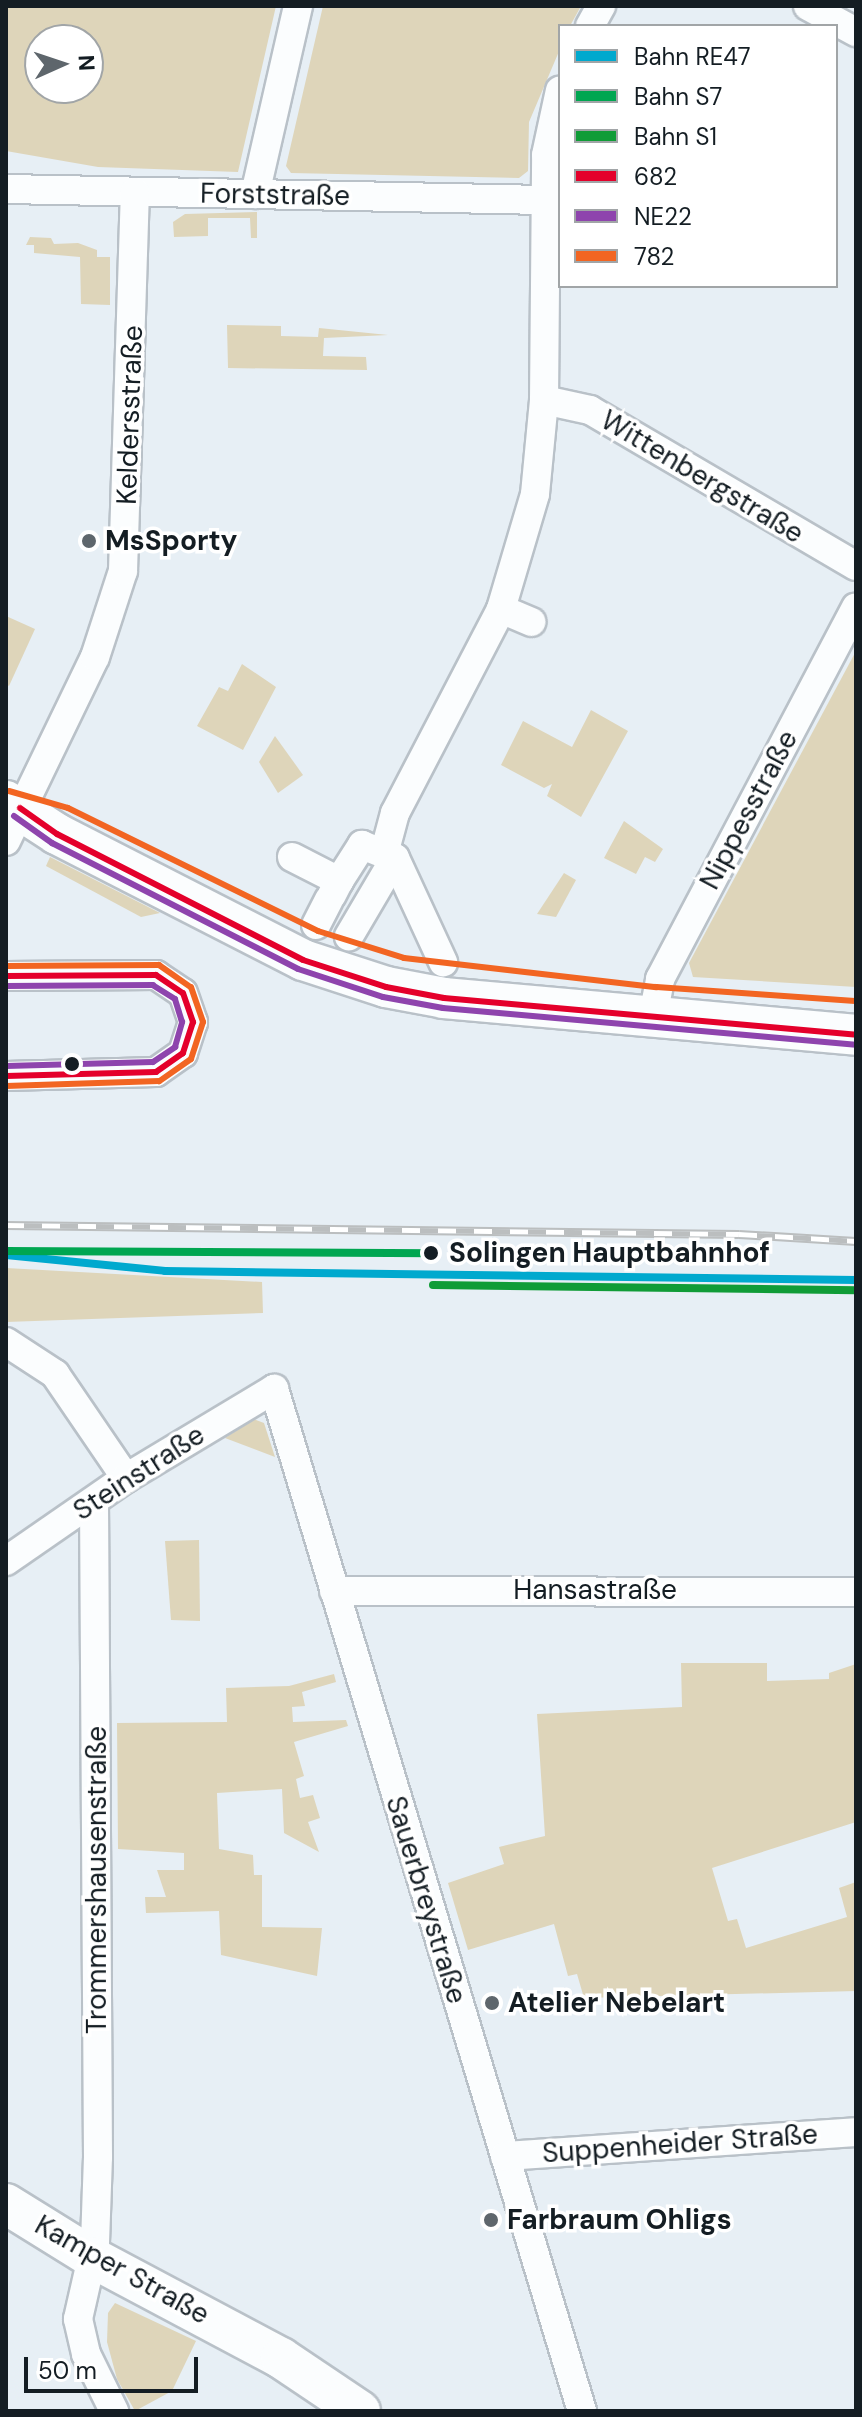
<!DOCTYPE html>
<meta charset="utf-8">
<style>
body{margin:0}
#map{position:relative;width:862px;height:2417px;overflow:hidden;background:#e7eff5;font-family:"DM Sans",sans-serif}
div>[style]{position:absolute}
[style*='--x']{left:calc(var(--x)*1px);top:calc(var(--y)*1px);width:calc(var(--w)*1px);rotate:calc(var(--a)*1deg)}
.green>*{inset:0;background:#ded5ba}
.roads{filter:drop-shadow(2px 0 #b9c1c8) drop-shadow(-2px 0 #b9c1c8) drop-shadow(0 2px #b9c1c8) drop-shadow(0 -2px #b9c1c8)}
.street>*{height:28px;margin:-14px;padding:0 14px;transform-origin:14px;border-radius:14px;background:#fbfdfe}
.secondary>*{height:40px;margin:-20px;padding:0 20px;transform-origin:20px;border-radius:20px;background:#fbfdfe}
.rail>*{height:9px;margin-top:-4.5px;transform-origin:0;background:repeating-linear-gradient(90deg,#fff 0 18px,#bbbebf 0 36px);box-sizing:border-box;border-block:2px solid #bbbebf}
.bus-1>*{height:6px;margin:-3px;padding:0 3px;transform-origin:3px;border-radius:3px;background:#e4002b}
.bus-2>*{height:6px;margin:-3px;padding:0 3px;transform-origin:3px;border-radius:3px;background:#8e44ad}
.bus-3>*{height:6px;margin:-3px;padding:0 3px;transform-origin:3px;border-radius:3px;background:#f26522}
.rail-1>*{height:8px;margin:-4px;padding:0 4px;transform-origin:4px;border-radius:4px;background:#00a9ce}
.rail-2>*{height:8px;margin:-4px;padding:0 4px;transform-origin:4px;border-radius:4px;background:#00a651}
.rail-3>*{height:8px;margin:-4px;padding:0 4px;transform-origin:4px;border-radius:4px;background:#109c37}
.dots>*{width:22px;height:22px;translate:-50% -50%;box-sizing:border-box;border:4px solid #fff;border-radius:50%}
span{translate:-50% -50%;white-space:nowrap;text-align:center;line-height:1.15;-webkit-text-stroke:7px #fff;paint-order:stroke}
.street-label{font-size:28px;color:#141d23}
.poi-label{font-size:28px;color:#141d23;font-weight:700}
.left{translate:0 -50%;text-align:left}
.stop-label{font-size:28px;color:#141d23;font-weight:700}
.frame{position:absolute;inset:0;border:8px solid #141d23;pointer-events:none}
.legend{position:absolute;left:558px;top:24px;width:280px;height:264px;box-sizing:border-box;background:#fff;border:2px solid #a1a5a7;margin:0;padding:10px 14px;list-style:none;font-size:24px;color:#141d23}
.legend li{display:flex;align-items:center;gap:16px;height:40px}
.legend b{width:40px;border:2px solid #a1a5a7}
.north{position:absolute;left:24px;top:24px;width:80px;height:80px;box-sizing:border-box;background:#fff;border:2px solid #a1a5a7;border-radius:50%;rotate:87deg;font-size:22px;font-weight:700;line-height:32px;text-align:center;color:#141d23}
.north::after{content:'';display:block;margin:auto;width:28px;height:36px;background:#5e666c;clip-path:polygon(50% 0,100% 100%,50% 72%,0 100%)}
.scale{position:absolute;left:24px;top:2357px;width:174px;height:36px;box-sizing:border-box;border:4px solid #141d23;border-top:0;padding-left:10px;font-size:24px;line-height:28px;white-space:nowrap;color:#141d23;-webkit-text-stroke:6px #fff;paint-order:stroke}
</style>
<div id="map">
<div class="green">
<i style="clip-path:polygon(evenodd,6px 6px,276px 6px,238px 172px,98px 167px,6px 151px,6px 6px,40px 40px,88px 40px,88px 88px,40px 88px,40px 40px)"></i>
<i style="clip-path:polygon(323px 6px,581px 6px,570px 26px,560px 26px,560px 49px,529px 122px,528px 171px,519px 178px,291px 173px,286px 166px)"></i>
<i style="clip-path:polygon(257px 212px,257px 238px,251px 238px,250px 218px,208px 218px,208px 236px,174px 237px,173px 222px,185px 214px)"></i>
<i style="clip-path:polygon(30px 237px,51px 238px,54px 244px,78px 243px,97px 250px,97px 257px,110px 257px,110px 305px,81px 304px,80px 257px,34px 253px,34px 245px,26px 245px)"></i>
<i style="clip-path:polygon(227px 325px,281px 326px,281px 336px,318px 337px,319px 328px,388px 335px,324px 338px,323px 356px,366px 357px,367px 370px,228px 368px)"></i>
<i style="clip-path:polygon(6px 616px,35px 629px,9px 686px,6px 684px)"></i>
<i style="clip-path:polygon(856px 651px,856px 987px,693px 977px,689px 963px)"></i>
<i style="clip-path:polygon(242px 664px,276px 687px,243px 750px,197px 726px,219px 687px,228px 691px)"></i>
<i style="clip-path:polygon(591px 710px,628px 731px,581px 817px,547px 796px,552px 784px,544px 788px,501px 765px,523px 721px,572px 747px)"></i>
<i style="clip-path:polygon(275px 736px,303px 775px,278px 793px,259px 762px)"></i>
<i style="clip-path:polygon(624px 821px,663px 849px,655px 862px,645px 857px,636px 874px,604px 858px)"></i>
<i style="clip-path:polygon(50px 857px,160px 913px,141px 917px,46px 866px)"></i>
<i style="clip-path:polygon(564px 873px,576px 880px,556px 917px,537px 914px)"></i>
<i style="clip-path:polygon(6px 1268px,262px 1282px,263px 1313px,6px 1322px)"></i>
<i style="clip-path:polygon(253px 1419px,264px 1423px,275px 1457px,225px 1438px)"></i>
<i style="clip-path:polygon(199px 1540px,200px 1621px,171px 1620px,165px 1541px)"></i>
<i style="clip-path:polygon(681px 1663px,767px 1663px,767px 1681px,829px 1679px,829px 1673px,856px 1664px,856px 1822px,712px 1868px,728px 1921px,737px 1919px,746px 1948px,847px 1917px,839px 1888px,856px 1882px,856px 1991px,584px 1998px,577px 1974px,568px 1976px,554px 1924px,468px 1950px,448px 1883px,504px 1864px,499px 1847px,545px 1836px,537px 1714px,682px 1707px)"></i>
<i style="clip-path:polygon(334px 1674px,336px 1682px,302px 1692px,305px 1706px,292px 1707px,293px 1722px,346px 1720px,348px 1726px,294px 1742px,304px 1776px,296px 1779px,300px 1798px,313px 1795px,320px 1818px,308px 1822px,319px 1852px,284px 1833px,282px 1789px,217px 1793px,219px 1849px,253px 1855px,254px 1875px,262px 1875px,262px 1927px,322px 1928px,317px 1976px,221px 1955px,219px 1911px,146px 1913px,145px 1897px,166px 1897px,157px 1870px,184px 1870px,184px 1853px,118px 1849px,117px 1723px,227px 1722px,226px 1688px,289px 1686px)"></i>
<i style="clip-path:polygon(115px 2303px,196px 2341px,172px 2391px,135px 2411px,117px 2379px,107px 2342px,108px 2313px)"></i>
</div>
<div class="roads">
<div class="street">
<i style="--x:808;--y:6;--w:55;--a:28.4"></i>
<i style="--x:590;--y:26;--w:23;--a:-61"></i>
<i style="--x:6;--y:189;--w:538;--a:1.17"></i>
<i style="--x:255;--y:194;--w:193;--a:-77.1"></i>
<i style="--x:544;--y:400;--w:47;--a:12.3"></i>
<i style="--x:590;--y:410;--w:308;--a:30.4"></i>
<i style="--x:501;--y:609;--w:33;--a:23"></i>
<i style="--x:6;--y:841;--w:204;--a:-64.2"></i>
<i style="--x:95;--y:657;--w:90;--a:-72"></i>
<i style="--x:123;--y:571;--w:379;--a:-88.2"></i>
<i style="--x:384;--y:854;--w:42;--a:-75"></i>
<i style="--x:395;--y:813;--w:230;--a:-62.5"></i>
<i style="--x:501;--y:609;--w:120;--a:-73.5"></i>
<i style="--x:535;--y:494;--w:94;--a:-84.5"></i>
<i style="--x:544;--y:400;--w:245;--a:-89.5"></i>
<i style="--x:546;--y:155;--w:66;--a:-77.8"></i>
<i style="--x:292;--y:857;--w:53;--a:27.1"></i>
<i style="--x:339;--y:881;--w:16;--a:117"></i>
<i style="--x:395;--y:858;--w:115;--a:65.2"></i>
<i style="--x:339;--y:881;--w:43;--a:-57.4"></i>
<i style="--x:362;--y:845;--w:35;--a:22"></i>
<i style="--x:395;--y:858;--w:91;--a:120.5"></i>
<i style="--x:316;--y:925;--w:28;--a:-63"></i>
<i style="--x:6;--y:976;--w:150;--a:-0.4"></i>
<i style="--x:156;--y:975;--w:32;--a:34"></i>
<i style="--x:183;--y:993;--w:31;--a:71"></i>
<i style="--x:193;--y:1022;--w:33;--a:108"></i>
<i style="--x:183;--y:1053;--w:33;--a:145"></i>
<i style="--x:156;--y:1072;--w:150;--a:178.5"></i>
<i style="--x:653;--y:1016;--w:38;--a:-79"></i>
<i style="--x:660;--y:979;--w:420;--a:-62.2"></i>
<i style="--x:6;--y:1342;--w:59;--a:33.1"></i>
<i style="--x:55;--y:1374;--w:126;--a:55.7"></i>
<i style="--x:94;--y:1502;--w:655;--a:89.65"></i>
<i style="--x:98;--y:2157;--w:87;--a:92"></i>
<i style="--x:95;--y:2244;--w:77;--a:102.8"></i>
<i style="--x:78;--y:2319;--w:36;--a:77"></i>
<i style="--x:86;--y:2354;--w:64;--a:63.8"></i>
<i style="--x:6;--y:1561;--w:146;--a:-34.7"></i>
<i style="--x:126;--y:1478;--w:173;--a:-31"></i>
<i style="--x:274;--y:1389;--w:1067;--a:73.23"></i>
<i style="--x:334;--y:1591;--w:522;--a:0.11"></i>
<i style="--x:505;--y:2156;--w:352;--a:-3.9"></i>
</div>
<div class="secondary">
<i style="--x:6;--y:801;--w:61;--a:32.9"></i>
<i style="--x:57;--y:834;--w:276;--a:27.1"></i>
<i style="--x:303;--y:960;--w:87;--a:18"></i>
<i style="--x:386;--y:987;--w:59;--a:10.7"></i>
<i style="--x:444;--y:998;--w:414;--a:5.1"></i>
<i style="--x:6;--y:2204;--w:102;--a:31.8"></i>
<i style="--x:93;--y:2258;--w:213;--a:28"></i>
<i style="--x:281;--y:2358;--w:95;--a:33.9"></i>
</div>
</div>
<div class="rail">
<i style="--x:6;--y:1225;--w:733;--a:0.7"></i>
<i style="--x:739;--y:1234;--w:117;--a:3.4"></i>
</div>
<div class="bus-1">
<i style="--x:20;--y:808;--w:45;--a:35.1"></i>
<i style="--x:57;--y:834;--w:276;--a:27.1"></i>
<i style="--x:303;--y:960;--w:87;--a:18"></i>
<i style="--x:386;--y:987;--w:59;--a:10.7"></i>
<i style="--x:444;--y:998;--w:414;--a:5.1"></i>
<i style="--x:6;--y:976;--w:150;--a:-0.4"></i>
<i style="--x:156;--y:975;--w:32;--a:34"></i>
<i style="--x:183;--y:993;--w:31;--a:71"></i>
<i style="--x:193;--y:1022;--w:33;--a:108"></i>
<i style="--x:183;--y:1053;--w:33;--a:145"></i>
<i style="--x:156;--y:1072;--w:150;--a:178.5"></i>
</div>
<div class="bus-2">
<i style="--x:14;--y:816;--w:47;--a:35.4"></i>
<i style="--x:52;--y:843;--w:276;--a:27.1"></i>
<i style="--x:298;--y:969;--w:89;--a:18.2"></i>
<i style="--x:383;--y:997;--w:61;--a:10.4"></i>
<i style="--x:443;--y:1008;--w:414;--a:5.1"></i>
<i style="--x:6;--y:1066;--w:147;--a:-1.6"></i>
<i style="--x:153;--y:1062;--w:27;--a:-34"></i>
<i style="--x:175;--y:1047;--w:26;--a:-74"></i>
<i style="--x:182;--y:1022;--w:24;--a:-107"></i>
<i style="--x:175;--y:999;--w:26;--a:-148"></i>
<i style="--x:153;--y:985;--w:147;--a:179.6"></i>
</div>
<div class="bus-3">
<i style="--x:9;--y:791;--w:61;--a:16.1"></i>
<i style="--x:68;--y:808;--w:279;--a:26.2"></i>
<i style="--x:318;--y:931;--w:90;--a:17.4"></i>
<i style="--x:404;--y:958;--w:254;--a:6.6"></i>
<i style="--x:656;--y:987;--w:200;--a:4"></i>
<i style="--x:6;--y:966;--w:153;--a:-0.4"></i>
<i style="--x:159;--y:965;--w:39;--a:35"></i>
<i style="--x:191;--y:987;--w:37;--a:71"></i>
<i style="--x:203;--y:1022;--w:39;--a:108"></i>
<i style="--x:191;--y:1059;--w:39;--a:145"></i>
<i style="--x:159;--y:1081;--w:153;--a:178.1"></i>
</div>
<div class="rail-1">
<i style="--x:6;--y:1255;--w:160;--a:5.7"></i>
<i style="--x:165;--y:1271;--w:691;--a:0.75"></i>
</div>
<div class="rail-2">
<i style="--x:6;--y:1251;--w:428;--a:0.3"></i>
</div>
<div class="rail-3">
<i style="--x:433;--y:1285;--w:423;--a:0.7"></i>
</div>
<div class="dots">
<i style="left:89px;top:541px;background:#5e666c"></i>
<i style="left:72px;top:1064px;background:#141d23"></i>
<i style="left:431px;top:1253px;background:#141d23"></i>
<i style="left:492px;top:2003px;background:#5e666c"></i>
<i style="left:491px;top:2220px;background:#5e666c"></i>
</div>
<div class="street-label">
<span style="left:275px;top:195px;rotate:1deg">Forststraße</span>
<span style="left:130px;top:415px;rotate:-88deg">Keldersstraße</span>
<span style="left:702px;top:477px;rotate:31deg">Wittenbergstraße</span>
<span style="left:749px;top:810px;rotate:-62deg">Nippesstraße</span>
<span style="left:139px;top:1473px;rotate:-33deg">Steinstraße</span>
<span style="left:595px;top:1590px">Hansastraße</span>
<span style="left:97px;top:1880px;rotate:-90deg">Trommershausenstraße</span>
<span style="left:426px;top:1900px;rotate:73deg">Sauerbreystraße</span>
<span style="left:680px;top:2144px;rotate:-4deg">Suppenheider Straße</span>
<span style="left:122px;top:2270px;rotate:29deg">Kamper Straße</span>
</div>
<div class="poi-label">
<span class="left" style="left:105px;top:541px">MsSporty</span>
<span class="left" style="left:508px;top:2003px">Atelier Nebelart</span>
<span class="left" style="left:507px;top:2220px">Farbraum Ohligs</span>
</div>
<div class="stop-label">
<span class="left" style="left:449px;top:1253px">Solingen Hauptbahnhof</span>
</div>
<div class="frame"></div>
<ul class="legend">
<li><b style="height:10px;background:#00a9ce"></b>Bahn RE47</li>
<li><b style="height:10px;background:#00a651"></b>Bahn S7</li>
<li><b style="height:10px;background:#109c37"></b>Bahn S1</li>
<li><b style="height:10px;background:#e4002b"></b>682</li>
<li><b style="height:10px;background:#8e44ad"></b>NE22</li>
<li><b style="height:10px;background:#f26522"></b>782</li>
</ul>
<div class="north">N</div>
<div class="scale">50 m</div>
</div>
